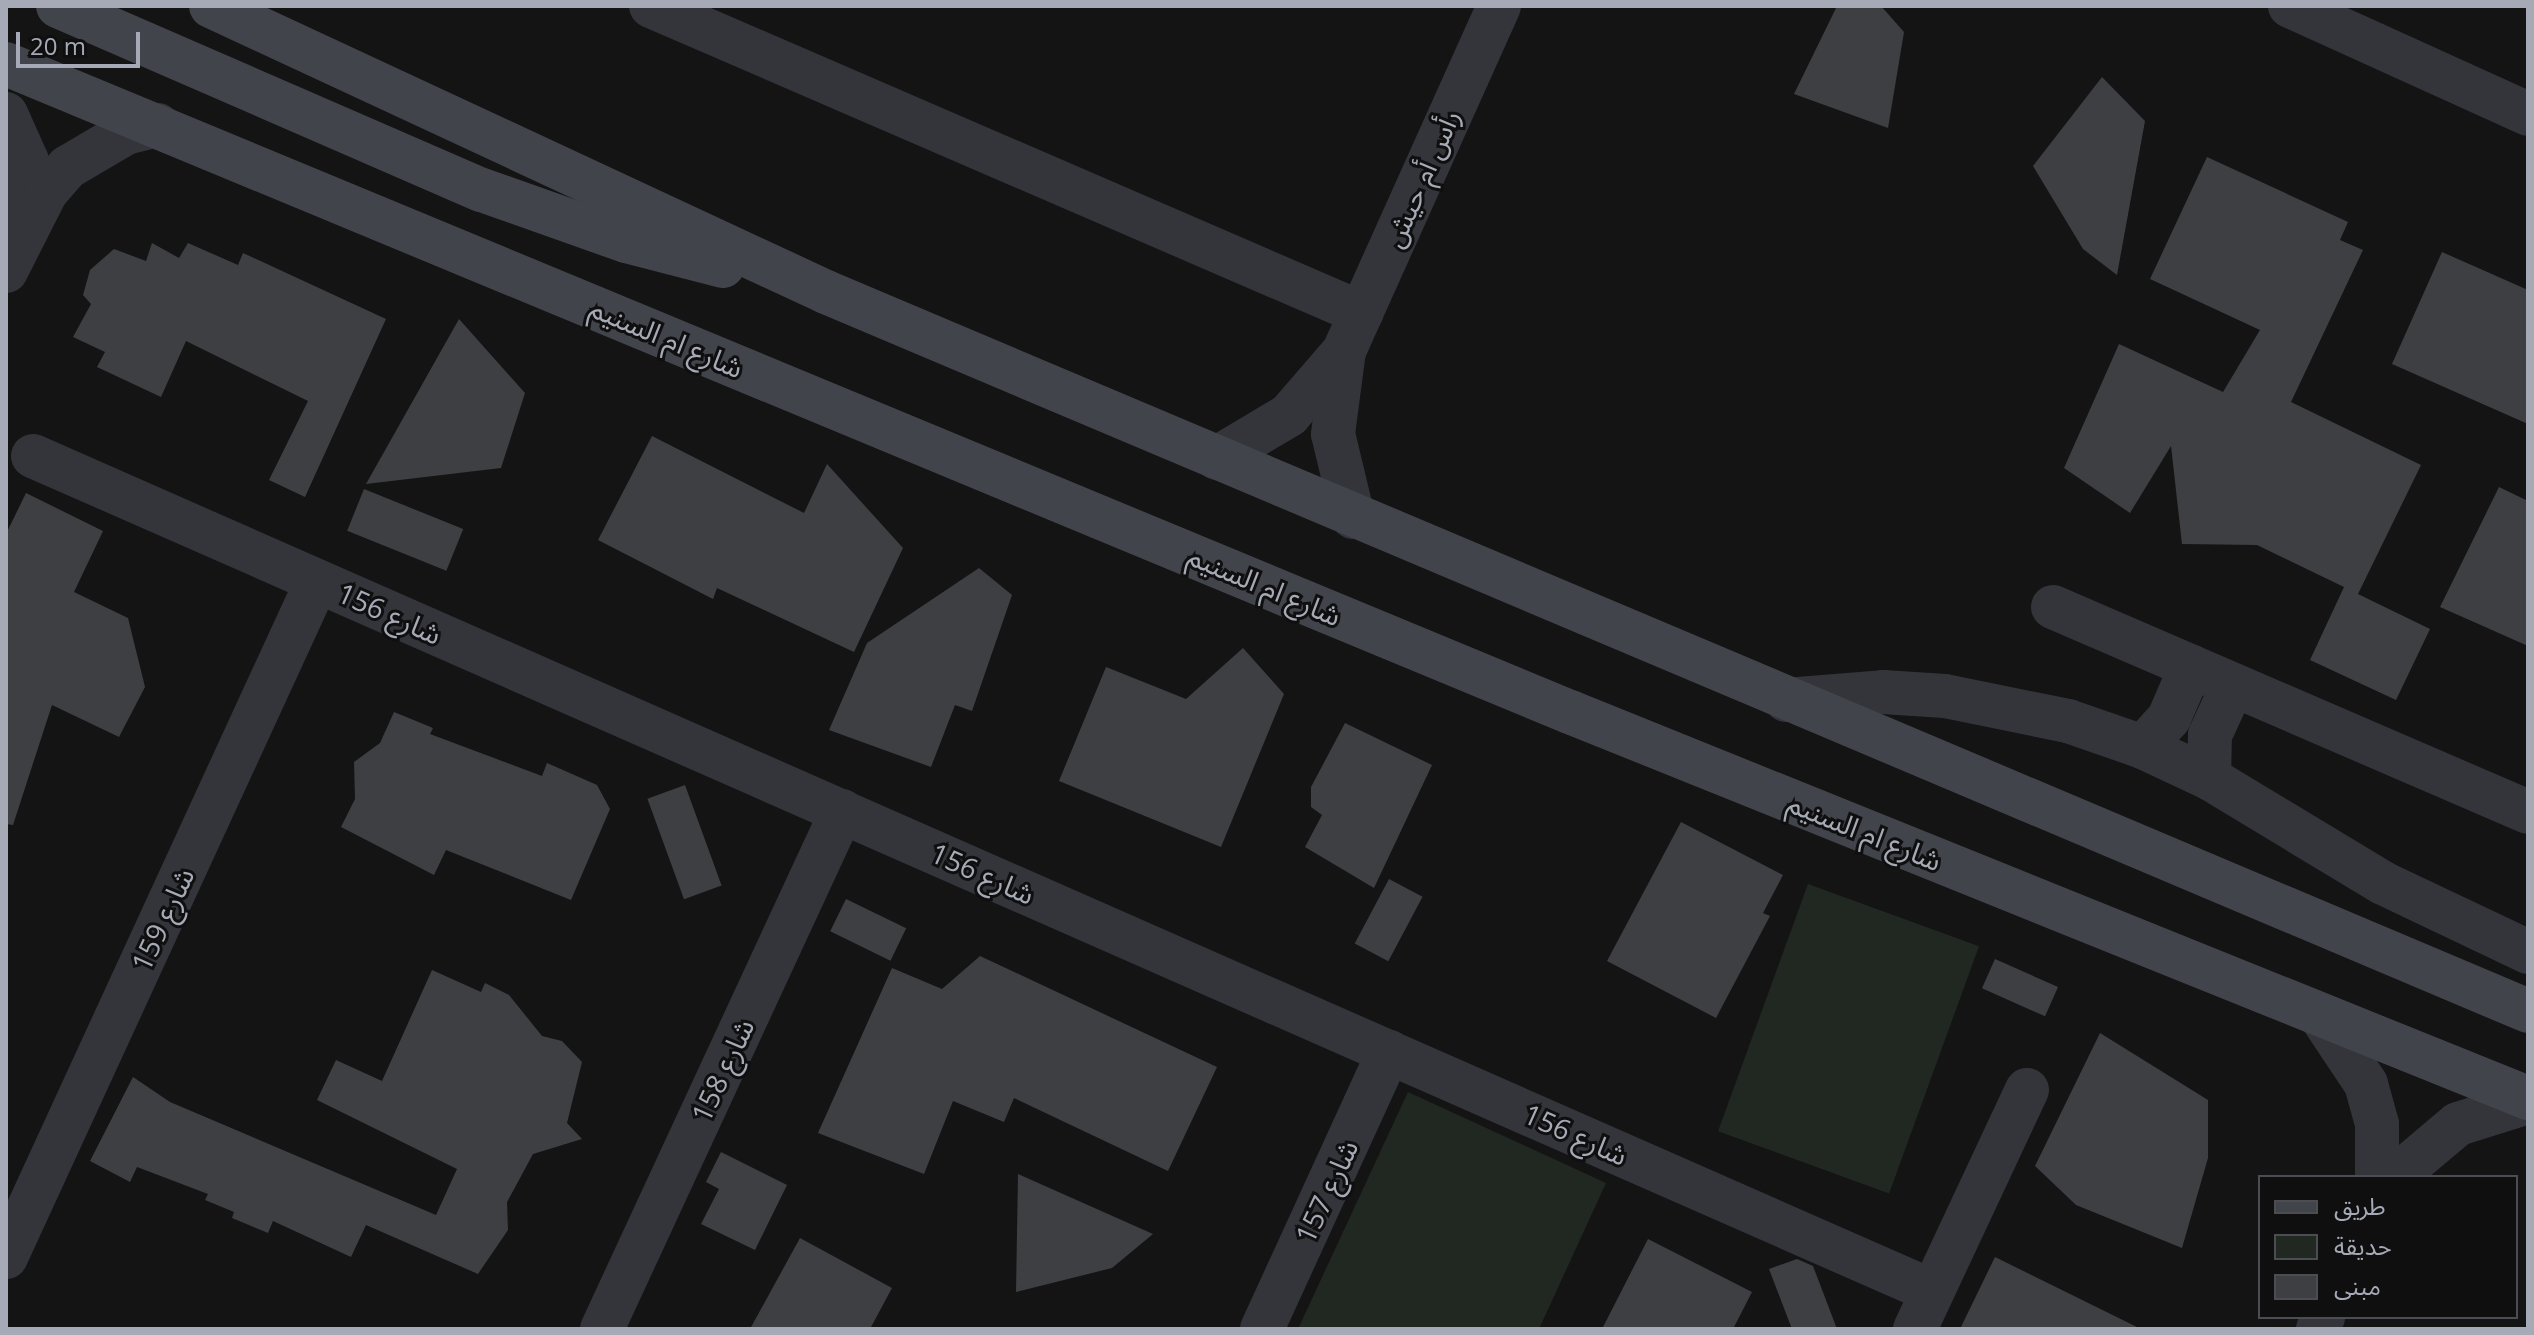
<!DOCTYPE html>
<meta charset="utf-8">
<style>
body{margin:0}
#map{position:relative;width:2534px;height:1335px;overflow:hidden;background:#141415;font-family:"Open Sans","Noto Sans Arabic",sans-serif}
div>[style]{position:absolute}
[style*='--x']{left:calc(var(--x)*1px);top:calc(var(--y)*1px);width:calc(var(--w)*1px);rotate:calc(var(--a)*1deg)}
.green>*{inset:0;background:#202821;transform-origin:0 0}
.building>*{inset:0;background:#3e3f43;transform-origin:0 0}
.street>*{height:44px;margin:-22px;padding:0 22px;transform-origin:22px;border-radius:22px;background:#34353b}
.secondary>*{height:44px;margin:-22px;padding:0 22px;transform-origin:22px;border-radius:22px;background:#42444b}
span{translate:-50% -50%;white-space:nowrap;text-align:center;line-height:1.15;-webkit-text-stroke:6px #0f0f10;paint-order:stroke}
.street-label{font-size:28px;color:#a5aab6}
.frame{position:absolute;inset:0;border:8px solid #a5aab6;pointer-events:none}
.legend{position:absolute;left:2258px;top:1175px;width:260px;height:144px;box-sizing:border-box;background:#0f0f10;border:2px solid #4b4d52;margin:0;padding:10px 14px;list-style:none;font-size:24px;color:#a5aab6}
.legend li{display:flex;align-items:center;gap:16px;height:40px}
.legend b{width:40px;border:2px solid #4b4d52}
.scale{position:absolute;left:16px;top:32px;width:124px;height:36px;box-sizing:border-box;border:4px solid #a5aab6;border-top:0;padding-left:10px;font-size:24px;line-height:28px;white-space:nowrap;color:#a5aab6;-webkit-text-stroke:6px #0f0f10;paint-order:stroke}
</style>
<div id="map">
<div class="green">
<i style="left:1808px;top:884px;width:182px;height:263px;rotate:20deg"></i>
<i style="clip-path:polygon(1408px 1092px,1606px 1183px,1539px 1329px,1298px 1329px)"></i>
</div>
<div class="building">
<i style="clip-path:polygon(1837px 6px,1881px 6px,1904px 32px,1888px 128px,1794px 94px)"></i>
<i style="clip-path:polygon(2102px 77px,2145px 121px,2117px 275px,2083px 249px,2033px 166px)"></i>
<i style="clip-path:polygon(2207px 157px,2348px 222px,2340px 240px,2363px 250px,2291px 402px,2421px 465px,2358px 594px,2430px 629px,2396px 700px,2310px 660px,2344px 587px,2257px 545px,2182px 544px,2171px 446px,2130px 513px,2064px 468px,2119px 344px,2223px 392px,2260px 330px,2150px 279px)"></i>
<i style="clip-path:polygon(152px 243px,179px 258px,188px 243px,238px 265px,243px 253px,386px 319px,305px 497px,269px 480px,308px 401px,186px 341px,161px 397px,97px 367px,105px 352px,73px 337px,91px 304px,83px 295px,90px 270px,114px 249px,146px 261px)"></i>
<i style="clip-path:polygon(2442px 252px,2528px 290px,2528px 424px,2392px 364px)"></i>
<i style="clip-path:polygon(459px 319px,525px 393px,501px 468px,366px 484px)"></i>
<i style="clip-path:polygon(652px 436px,804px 513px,827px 464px,903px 548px,854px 652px,717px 588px,713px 599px,598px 540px)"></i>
<i style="clip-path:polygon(2499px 487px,2528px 501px,2528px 646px,2440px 607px)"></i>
<i style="left:364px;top:489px;width:107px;height:45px;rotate:22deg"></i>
<i style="clip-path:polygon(26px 493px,103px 531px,74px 592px,128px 618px,145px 687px,119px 737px,52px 705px,13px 825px,6px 824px,6px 534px)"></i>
<i style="clip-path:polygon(979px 568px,1012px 595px,972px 711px,955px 705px,931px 767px,829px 730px,867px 643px)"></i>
<i style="clip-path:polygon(1243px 648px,1284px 694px,1221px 847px,1059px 781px,1106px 667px,1186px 699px)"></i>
<i style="clip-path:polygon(394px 712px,433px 728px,430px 734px,542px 776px,547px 763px,597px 785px,610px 809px,571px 900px,446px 850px,434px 875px,341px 827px,355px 799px,354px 762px,380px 743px)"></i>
<i style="clip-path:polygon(1345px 723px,1432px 765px,1374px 888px,1305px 847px,1322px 815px,1311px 807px,1311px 787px)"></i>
<i style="left:685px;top:785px;width:107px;height:40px;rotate:70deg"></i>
<i style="clip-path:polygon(1681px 822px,1783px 875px,1763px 913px,1770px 916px,1716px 1018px,1607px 961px)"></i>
<i style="left:1389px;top:879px;width:38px;height:73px;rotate:28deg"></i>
<i style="left:846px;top:899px;width:67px;height:36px;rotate:26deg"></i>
<i style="clip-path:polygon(980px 956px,1217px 1067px,1168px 1171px,1014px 1098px,1004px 1122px,953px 1101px,924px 1174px,818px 1133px,892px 968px,942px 989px)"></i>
<i style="left:1995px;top:959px;width:69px;height:32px;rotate:24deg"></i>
<i style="clip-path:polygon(432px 970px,481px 992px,485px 983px,509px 995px,542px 1036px,562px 1041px,582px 1062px,567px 1123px,582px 1139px,533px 1154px,507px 1202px,508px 1230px,478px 1274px,366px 1225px,351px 1257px,273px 1221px,268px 1233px,232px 1218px,234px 1212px,205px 1200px,208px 1194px,137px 1167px,130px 1182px,90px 1161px,133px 1077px,170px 1102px,436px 1215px,457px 1169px,317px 1100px,336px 1060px,382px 1081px)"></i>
<i style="clip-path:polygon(2100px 1033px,2208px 1100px,2208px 1158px,2182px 1248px,2076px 1205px,2035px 1166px)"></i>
<i style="clip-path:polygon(721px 1152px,787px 1185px,755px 1250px,701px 1224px,719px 1189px,706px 1182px)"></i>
<i style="clip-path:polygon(1018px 1174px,1153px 1234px,1112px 1268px,1016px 1292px)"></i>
<i style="clip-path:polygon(800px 1238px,892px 1288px,870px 1329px,750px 1329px)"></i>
<i style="clip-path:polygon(1648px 1239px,1752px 1292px,1733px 1329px,1602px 1329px)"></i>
<i style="clip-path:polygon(1995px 1257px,2141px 1329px,1960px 1329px)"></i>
<i style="clip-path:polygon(1797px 1259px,1813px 1266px,1837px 1329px,1792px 1329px,1769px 1269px)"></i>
</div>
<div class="street">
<i style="--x:651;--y:6;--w:774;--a:23.38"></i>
<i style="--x:2290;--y:6;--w:261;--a:24.4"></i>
<i style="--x:6;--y:114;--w:51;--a:65.9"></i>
<i style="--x:27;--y:161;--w:59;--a:88.1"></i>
<i style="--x:6;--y:271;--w:89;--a:-63.1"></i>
<i style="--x:46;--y:192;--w:33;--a:-49"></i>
<i style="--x:68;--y:167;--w:67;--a:-30.4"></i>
<i style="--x:126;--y:133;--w:33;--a:-14"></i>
<i style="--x:33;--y:456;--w:2074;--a:23.74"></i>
<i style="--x:1217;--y:458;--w:84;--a:-30.8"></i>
<i style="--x:1289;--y:415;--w:78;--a:-49.2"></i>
<i style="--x:1353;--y:517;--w:85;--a:-103.5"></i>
<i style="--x:1333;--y:434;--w:84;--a:-82.5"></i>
<i style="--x:1344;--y:351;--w:378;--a:-65.8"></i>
<i style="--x:2053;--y:607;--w:517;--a:23.34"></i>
<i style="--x:1786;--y:700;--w:97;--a:-4.7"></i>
<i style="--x:1883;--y:692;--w:62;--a:3.7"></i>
<i style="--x:1945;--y:696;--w:126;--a:11.5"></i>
<i style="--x:2068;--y:721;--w:79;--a:19.1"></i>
<i style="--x:2143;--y:747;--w:73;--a:25.2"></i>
<i style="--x:2209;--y:778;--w:203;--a:31.1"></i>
<i style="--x:2383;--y:883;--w:161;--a:25.4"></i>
<i style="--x:2143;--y:747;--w:39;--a:-48"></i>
<i style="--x:2169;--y:718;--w:56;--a:-66.7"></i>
<i style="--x:2209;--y:778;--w:43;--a:-88.7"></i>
<i style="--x:2210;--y:735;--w:55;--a:-65.3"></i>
<i style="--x:2320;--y:1015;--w:83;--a:56.3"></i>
<i style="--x:2366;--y:1084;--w:41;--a:74.6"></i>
<i style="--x:2377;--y:1124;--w:53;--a:90"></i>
<i style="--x:2395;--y:1177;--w:82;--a:-40.1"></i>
<i style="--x:2458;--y:1124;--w:73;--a:-17.4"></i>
<i style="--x:6;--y:1257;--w:744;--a:-65.29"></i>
<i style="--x:602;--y:1329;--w:571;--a:-65.14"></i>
<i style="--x:1262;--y:1329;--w:305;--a:-65.4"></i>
<i style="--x:1915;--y:1329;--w:264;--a:-64.9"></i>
<i style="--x:2318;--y:1329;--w:13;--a:-67"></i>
</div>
<div class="secondary">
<i style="--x:58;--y:6;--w:462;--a:23.5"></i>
<i style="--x:482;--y:190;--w:153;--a:19.5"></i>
<i style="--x:626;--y:241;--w:100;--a:14.5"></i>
<i style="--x:211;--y:6;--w:678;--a:24.94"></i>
<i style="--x:826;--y:292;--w:1848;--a:22.9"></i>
<i style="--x:6;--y:64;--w:1693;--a:22.51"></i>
<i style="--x:1570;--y:712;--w:1033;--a:21.95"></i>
</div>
<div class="street-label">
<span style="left:1421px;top:178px;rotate:-66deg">رأس أم حيش</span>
<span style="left:667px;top:337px;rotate:23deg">شارع ام السنيم</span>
<span style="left:1265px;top:585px;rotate:23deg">شارع ام السنيم</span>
<span style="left:390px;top:613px;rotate:24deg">شارع 156</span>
<span style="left:1865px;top:831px;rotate:22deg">شارع ام السنيم</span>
<span style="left:983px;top:873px;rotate:24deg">شارع 156</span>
<span style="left:162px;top:919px;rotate:-65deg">شارع 159</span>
<span style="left:722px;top:1070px;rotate:-65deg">شارع 158</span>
<span style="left:1576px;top:1134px;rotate:24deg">شارع 156</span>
<span style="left:1326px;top:1191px;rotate:-65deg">شارع 157</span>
</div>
<div class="frame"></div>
<ul class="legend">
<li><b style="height:10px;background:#42444b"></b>طريق</li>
<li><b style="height:22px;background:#202821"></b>حديقة</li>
<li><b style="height:22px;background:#3e3f43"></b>مبنى</li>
</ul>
<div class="scale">20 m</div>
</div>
